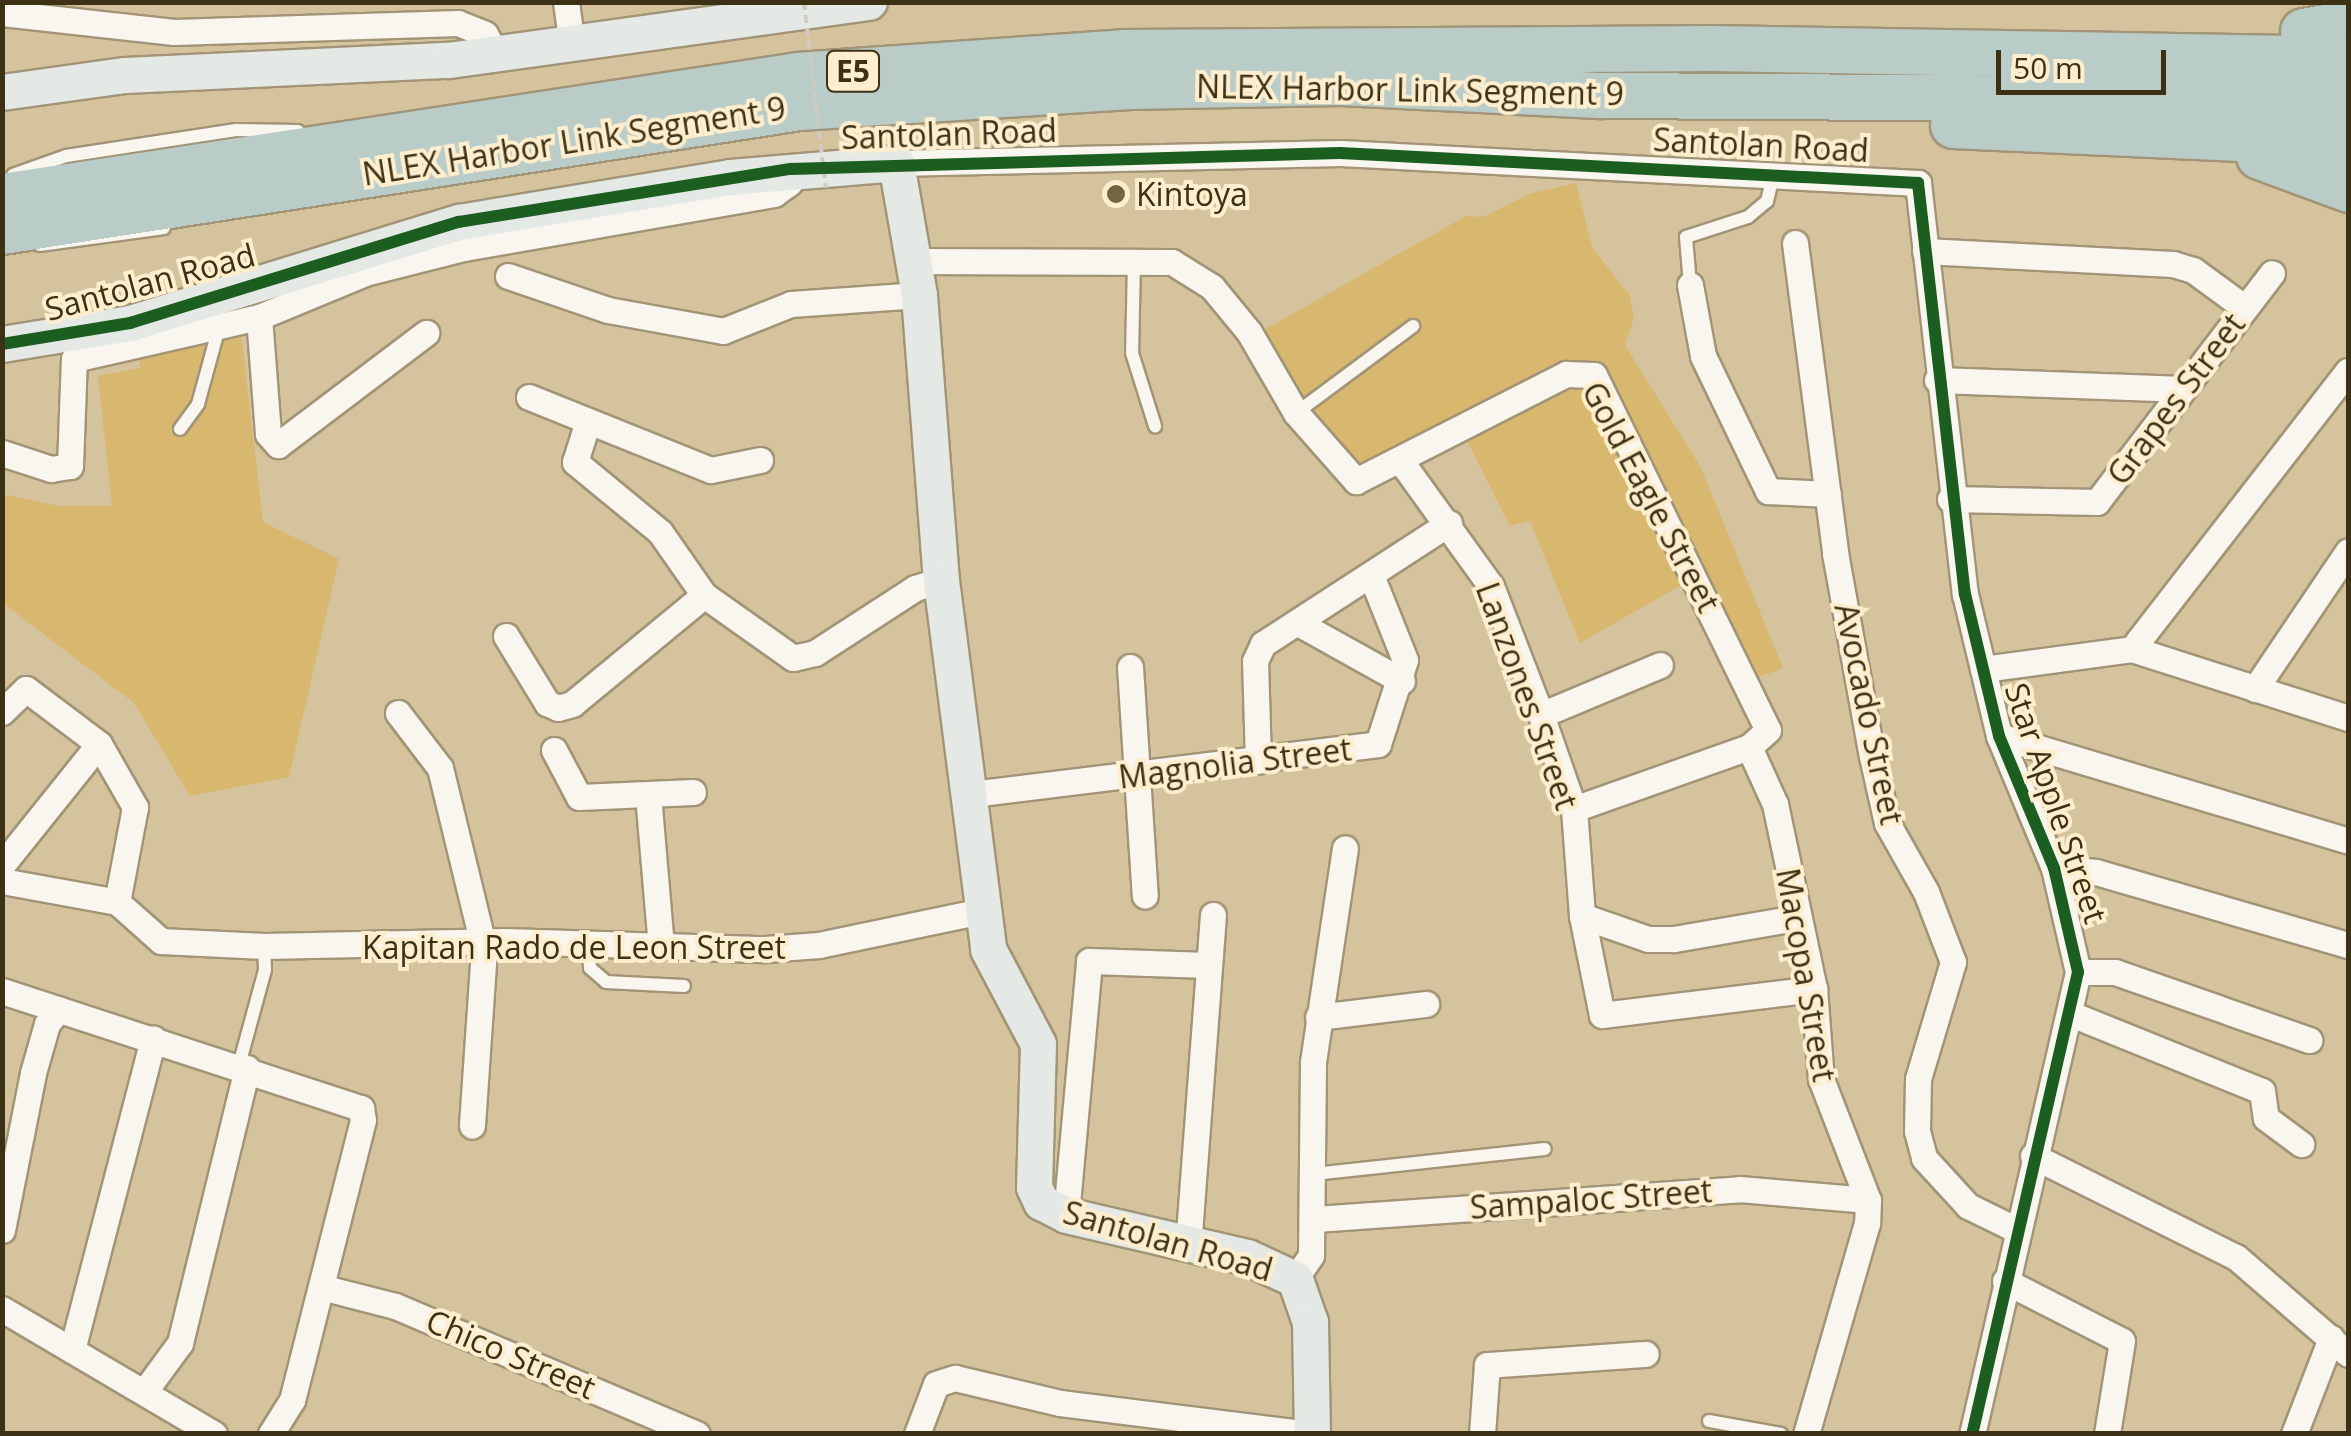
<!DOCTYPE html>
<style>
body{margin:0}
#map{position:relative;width:2351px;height:1436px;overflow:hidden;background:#d5c39e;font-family:"Open Sans",sans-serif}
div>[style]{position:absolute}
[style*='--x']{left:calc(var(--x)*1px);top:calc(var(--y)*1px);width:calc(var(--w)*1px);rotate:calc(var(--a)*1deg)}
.green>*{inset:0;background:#d8b76f}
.roads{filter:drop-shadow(2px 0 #a29476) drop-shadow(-2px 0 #a29476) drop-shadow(0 2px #a29476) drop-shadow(0 -2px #a29476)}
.lane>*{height:12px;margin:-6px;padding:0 6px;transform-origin:6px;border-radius:6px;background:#f9f6f0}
.street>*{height:25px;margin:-12.5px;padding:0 12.5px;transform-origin:12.5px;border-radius:12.5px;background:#f9f6f0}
.secondary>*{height:35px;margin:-17.5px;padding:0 17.5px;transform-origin:17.5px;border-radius:17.5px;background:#e5e9e5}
.highway>*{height:45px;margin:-22.5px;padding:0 22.5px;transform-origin:22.5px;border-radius:22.5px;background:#b9ccc8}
.path-bridge>*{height:4px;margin-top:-2px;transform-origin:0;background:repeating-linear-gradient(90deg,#d0cbbf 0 8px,transparent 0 13px)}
.cycleway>*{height:12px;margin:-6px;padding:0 6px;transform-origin:6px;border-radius:6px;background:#1b5e20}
.dots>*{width:28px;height:28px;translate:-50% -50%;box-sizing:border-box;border:5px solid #feeece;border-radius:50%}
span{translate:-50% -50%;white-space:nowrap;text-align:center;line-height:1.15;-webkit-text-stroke:8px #feeece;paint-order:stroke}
.shield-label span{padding:2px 8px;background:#feeece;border:2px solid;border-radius:8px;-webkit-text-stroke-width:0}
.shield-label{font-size:30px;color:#3d3115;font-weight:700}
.street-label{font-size:32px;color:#3d3115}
.poi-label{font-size:32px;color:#3d3115}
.left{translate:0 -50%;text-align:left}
.frame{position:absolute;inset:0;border:5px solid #3d3115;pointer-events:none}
.scale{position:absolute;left:1996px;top:50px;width:170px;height:45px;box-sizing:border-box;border:5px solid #3d3115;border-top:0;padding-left:12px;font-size:30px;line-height:35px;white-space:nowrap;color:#3d3115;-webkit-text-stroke:8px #feeece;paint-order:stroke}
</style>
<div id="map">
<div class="green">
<i style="clip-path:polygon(1576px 183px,1592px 247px,1630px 296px,1634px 318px,1625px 345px,1701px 468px,1783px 668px,1738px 685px,1699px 575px,1580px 643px,1530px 521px,1510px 526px,1456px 419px,1353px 470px,1262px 331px,1466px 216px,1483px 217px,1529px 194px)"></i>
<i style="clip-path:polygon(240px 325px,263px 522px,339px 559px,289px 777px,190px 796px,134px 703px,3px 603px,2px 494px,59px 506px,112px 506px,98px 376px,140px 368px,138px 348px)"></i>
</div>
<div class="roads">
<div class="lane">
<i style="--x:13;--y:175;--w:56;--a:-19.7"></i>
<i style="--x:66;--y:156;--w:172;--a:-8.7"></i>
<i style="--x:236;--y:130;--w:62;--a:0.9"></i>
<i style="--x:40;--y:245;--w:125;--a:-7.8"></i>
<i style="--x:1134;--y:261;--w:92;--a:91.2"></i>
<i style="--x:1132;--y:353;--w:77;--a:72.5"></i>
<i style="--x:1690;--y:285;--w:48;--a:-94.8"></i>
<i style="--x:1686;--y:237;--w:65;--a:-17.9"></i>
<i style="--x:1748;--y:217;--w:25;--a:-40"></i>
<i style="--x:1767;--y:201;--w:29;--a:-76"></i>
<i style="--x:1296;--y:413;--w:146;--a:-36.6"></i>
<i style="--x:180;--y:429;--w:31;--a:-54"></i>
<i style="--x:198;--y:404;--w:80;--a:-74.7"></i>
<i style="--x:588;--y:944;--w:24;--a:85"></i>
<i style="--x:590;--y:968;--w:21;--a:41"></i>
<i style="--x:606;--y:982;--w:78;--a:2.9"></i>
<i style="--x:239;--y:1065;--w:98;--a:-74.7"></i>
<i style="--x:265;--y:970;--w:24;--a:-92"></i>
<i style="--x:1314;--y:1174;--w:232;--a:-6.2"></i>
<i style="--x:1709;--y:1421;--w:73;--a:10.2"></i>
</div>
<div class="street">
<i style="--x:566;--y:2;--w:44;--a:82.2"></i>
<i style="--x:2;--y:13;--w:173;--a:6.3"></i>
<i style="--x:174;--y:32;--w:284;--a:-1.8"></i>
<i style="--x:458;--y:23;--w:29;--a:22"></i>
<i style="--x:485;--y:34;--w:23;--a:61"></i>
<i style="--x:896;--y:163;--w:444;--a:-1.3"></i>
<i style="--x:1340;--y:153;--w:579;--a:2.97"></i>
<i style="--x:1918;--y:183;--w:414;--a:83.5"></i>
<i style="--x:1965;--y:594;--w:146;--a:76.5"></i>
<i style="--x:1999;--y:736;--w:143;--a:67.4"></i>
<i style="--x:2054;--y:868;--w:107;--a:77"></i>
<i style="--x:2078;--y:972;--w:474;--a:102.9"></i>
<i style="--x:1795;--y:243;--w:313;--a:82.6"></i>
<i style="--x:1835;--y:553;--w:206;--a:79.7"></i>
<i style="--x:1872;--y:756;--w:69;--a:77.4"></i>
<i style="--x:1887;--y:823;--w:79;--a:60.5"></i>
<i style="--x:1926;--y:892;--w:75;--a:68.9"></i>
<i style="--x:1953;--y:962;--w:122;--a:106.7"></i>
<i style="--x:1918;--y:1079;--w:52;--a:91.1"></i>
<i style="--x:1917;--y:1131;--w:28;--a:75"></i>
<i style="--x:1924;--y:1158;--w:65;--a:47.5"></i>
<i style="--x:1968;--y:1206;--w:52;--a:26.1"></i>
<i style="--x:1925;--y:251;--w:248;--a:3"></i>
<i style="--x:2173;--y:264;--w:21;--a:17"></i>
<i style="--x:2193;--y:270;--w:64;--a:36.2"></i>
<i style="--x:913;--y:261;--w:259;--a:0.2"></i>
<i style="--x:1172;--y:262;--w:47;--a:32"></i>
<i style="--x:1212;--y:287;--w:58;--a:50.6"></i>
<i style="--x:1249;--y:332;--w:94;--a:59.9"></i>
<i style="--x:1296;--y:413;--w:91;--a:48.6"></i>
<i style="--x:1356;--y:481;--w:236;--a:-27"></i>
<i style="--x:1566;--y:374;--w:28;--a:2"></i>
<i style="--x:1594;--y:375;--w:395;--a:63.9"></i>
<i style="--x:1768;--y:730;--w:25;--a:138"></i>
<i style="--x:1749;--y:747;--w:186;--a:160.5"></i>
<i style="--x:508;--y:276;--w:106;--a:18.8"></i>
<i style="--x:608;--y:310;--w:117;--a:10.3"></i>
<i style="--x:723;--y:331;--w:73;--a:-21.7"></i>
<i style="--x:791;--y:304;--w:128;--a:-4"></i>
<i style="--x:1690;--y:285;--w:72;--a:79.6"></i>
<i style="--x:1703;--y:356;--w:150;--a:64.3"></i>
<i style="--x:1768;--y:491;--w:60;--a:2.9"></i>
<i style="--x:259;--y:317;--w:117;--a:85.6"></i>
<i style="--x:268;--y:434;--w:15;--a:48"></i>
<i style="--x:278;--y:445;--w:186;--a:-37.1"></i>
<i style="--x:1937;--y:380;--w:242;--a:2.1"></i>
<i style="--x:529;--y:397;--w:196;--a:21.9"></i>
<i style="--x:711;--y:470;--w:50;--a:-11.5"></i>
<i style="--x:588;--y:421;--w:43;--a:107.6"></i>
<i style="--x:575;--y:462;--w:110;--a:39.5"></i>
<i style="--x:660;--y:532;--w:77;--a:55.1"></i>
<i style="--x:704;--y:595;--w:109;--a:35.3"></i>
<i style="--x:793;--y:658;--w:23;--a:-13"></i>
<i style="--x:815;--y:653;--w:119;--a:-33"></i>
<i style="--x:915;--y:588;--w:27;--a:-17"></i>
<i style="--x:2;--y:453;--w:52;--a:18.1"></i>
<i style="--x:51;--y:469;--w:19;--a:-9"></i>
<i style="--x:70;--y:466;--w:107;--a:-87.9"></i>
<i style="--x:74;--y:359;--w:190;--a:-12.8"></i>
<i style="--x:259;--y:317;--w:115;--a:-22.5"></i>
<i style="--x:365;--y:273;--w:102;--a:-14.2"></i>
<i style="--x:464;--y:248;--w:315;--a:-9.9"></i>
<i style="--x:774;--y:194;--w:19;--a:-36"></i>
<i style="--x:789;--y:183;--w:14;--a:-82"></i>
<i style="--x:1400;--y:460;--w:155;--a:54.2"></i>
<i style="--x:1491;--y:586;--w:138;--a:68.8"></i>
<i style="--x:1541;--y:715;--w:100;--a:70.7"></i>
<i style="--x:1574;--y:809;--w:107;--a:85.7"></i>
<i style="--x:1582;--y:916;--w:101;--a:78.6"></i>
<i style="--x:1602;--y:1015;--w:214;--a:-7"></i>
<i style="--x:1950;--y:499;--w:147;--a:1.2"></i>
<i style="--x:2097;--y:502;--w:288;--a:-52.6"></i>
<i style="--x:1298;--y:623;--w:119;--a:29.1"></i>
<i style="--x:506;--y:636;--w:79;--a:58.5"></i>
<i style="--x:547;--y:703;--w:12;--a:24"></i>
<i style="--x:558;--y:708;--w:15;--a:-16"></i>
<i style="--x:572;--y:704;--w:171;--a:-39.5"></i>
<i style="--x:2132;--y:649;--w:352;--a:-52.2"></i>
<i style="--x:1130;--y:667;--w:229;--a:86.3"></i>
<i style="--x:1983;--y:669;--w:150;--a:-7.6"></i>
<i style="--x:2132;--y:649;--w:227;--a:17.7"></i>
<i style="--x:2255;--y:689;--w:166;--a:-56"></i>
<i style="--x:2;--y:712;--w:33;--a:-44"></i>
<i style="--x:26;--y:689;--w:91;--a:37"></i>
<i style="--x:99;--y:744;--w:73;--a:60.3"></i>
<i style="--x:135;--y:807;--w:97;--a:100.7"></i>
<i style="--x:398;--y:713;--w:69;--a:52.6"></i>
<i style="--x:440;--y:768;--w:186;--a:76.3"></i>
<i style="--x:484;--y:949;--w:177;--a:93.9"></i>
<i style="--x:1541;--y:715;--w:129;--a:-22.8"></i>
<i style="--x:1999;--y:736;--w:364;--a:16.7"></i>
<i style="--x:1749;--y:747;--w:63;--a:65.5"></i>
<i style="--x:1775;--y:804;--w:189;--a:78.1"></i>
<i style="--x:1814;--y:989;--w:90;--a:85.6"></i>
<i style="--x:1821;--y:1079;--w:130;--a:68.8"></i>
<i style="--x:1868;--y:1200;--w:23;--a:92"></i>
<i style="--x:1867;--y:1223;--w:220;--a:106.1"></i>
<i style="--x:554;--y:750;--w:53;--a:62"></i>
<i style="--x:579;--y:797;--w:114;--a:-2.5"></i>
<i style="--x:1258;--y:761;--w:100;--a:-91.7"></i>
<i style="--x:1255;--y:661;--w:19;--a:-65"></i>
<i style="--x:1263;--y:644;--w:222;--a:-33"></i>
<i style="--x:972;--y:794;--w:409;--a:-7"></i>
<i style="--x:1378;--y:744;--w:88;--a:-72.2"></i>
<i style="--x:1405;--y:660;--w:92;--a:-111.8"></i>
<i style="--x:648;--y:795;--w:152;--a:85.1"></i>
<i style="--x:2;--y:865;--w:155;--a:-51.3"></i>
<i style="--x:2054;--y:868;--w:42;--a:5.4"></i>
<i style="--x:2096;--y:872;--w:262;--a:16.2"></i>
<i style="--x:2;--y:881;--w:117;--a:10.3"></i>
<i style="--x:117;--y:902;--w:59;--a:41.6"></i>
<i style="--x:161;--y:941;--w:103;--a:2.8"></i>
<i style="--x:264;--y:946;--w:241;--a:-1.2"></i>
<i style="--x:505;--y:941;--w:260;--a:1.8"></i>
<i style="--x:765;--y:949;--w:54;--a:-4.2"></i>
<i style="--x:819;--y:945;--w:167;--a:-11.8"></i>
<i style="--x:1582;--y:916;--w:70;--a:19.2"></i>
<i style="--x:1648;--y:939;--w:26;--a:0"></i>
<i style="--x:1674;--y:939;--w:124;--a:-9.8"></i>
<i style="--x:2078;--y:972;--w:37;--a:0"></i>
<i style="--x:2115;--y:972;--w:206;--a:19.3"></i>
<i style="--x:2;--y:991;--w:378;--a:18.1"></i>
<i style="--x:361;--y:1108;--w:12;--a:81"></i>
<i style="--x:363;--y:1120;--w:289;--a:104.2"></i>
<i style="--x:292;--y:1400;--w:40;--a:122"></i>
<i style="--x:2071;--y:1014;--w:206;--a:22"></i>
<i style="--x:2262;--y:1091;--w:27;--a:82"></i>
<i style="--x:2266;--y:1118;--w:44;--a:36.6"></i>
<i style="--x:1318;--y:1017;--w:109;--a:-6.9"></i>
<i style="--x:2033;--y:1156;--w:227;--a:26.5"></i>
<i style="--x:2236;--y:1257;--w:148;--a:40.9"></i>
<i style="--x:1066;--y:1215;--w:255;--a:-84.8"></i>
<i style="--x:1089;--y:961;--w:120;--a:1.9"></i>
<i style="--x:1315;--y:1219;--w:426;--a:-4"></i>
<i style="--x:1740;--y:1189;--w:128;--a:4.9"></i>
<i style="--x:2;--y:1230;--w:160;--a:-78.8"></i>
<i style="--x:33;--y:1073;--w:51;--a:-74.1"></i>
<i style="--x:47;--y:1024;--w:19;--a:-51"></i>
<i style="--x:1188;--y:1247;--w:333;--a:-85.7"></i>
<i style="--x:1295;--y:1279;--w:29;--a:-56"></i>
<i style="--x:1311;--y:1255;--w:193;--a:-89.4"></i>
<i style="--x:1313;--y:1062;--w:216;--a:-81.5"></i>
<i style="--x:2005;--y:1281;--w:131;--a:27.1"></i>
<i style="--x:2122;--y:1341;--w:94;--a:99.2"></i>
<i style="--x:321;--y:1287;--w:76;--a:14.4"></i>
<i style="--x:395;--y:1306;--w:328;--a:23"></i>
<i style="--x:2;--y:1309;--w:246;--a:30.5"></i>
<i style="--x:72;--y:1350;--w:322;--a:-75.4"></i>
<i style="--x:144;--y:1392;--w:61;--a:-53.7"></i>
<i style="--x:180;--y:1343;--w:283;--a:-76.3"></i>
<i style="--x:917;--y:1434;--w:53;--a:-69.2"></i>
<i style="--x:936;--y:1384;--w:20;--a:-18"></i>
<i style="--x:955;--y:1378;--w:108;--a:13.4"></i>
<i style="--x:1060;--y:1403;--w:251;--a:7.1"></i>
<i style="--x:1482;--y:1434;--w:69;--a:-85.9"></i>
<i style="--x:1487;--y:1365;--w:159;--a:-4"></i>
<i style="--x:2294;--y:1434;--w:103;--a:-68.9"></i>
</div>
<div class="secondary">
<i style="--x:2;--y:92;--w:124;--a:-7.9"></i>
<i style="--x:125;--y:75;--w:324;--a:-2.7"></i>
<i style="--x:449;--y:60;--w:424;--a:-7.9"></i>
<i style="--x:2;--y:344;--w:130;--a:-9.3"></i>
<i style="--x:130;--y:323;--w:344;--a:-17.1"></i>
<i style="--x:459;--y:222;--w:275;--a:-9.4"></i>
<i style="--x:730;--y:177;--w:167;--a:-4.8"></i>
<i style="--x:896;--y:163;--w:134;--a:80.1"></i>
<i style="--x:919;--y:295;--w:286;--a:85.6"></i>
<i style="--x:941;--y:580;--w:372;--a:82.7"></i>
<i style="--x:988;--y:949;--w:107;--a:62.2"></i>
<i style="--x:1038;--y:1044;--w:143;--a:91.6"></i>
<i style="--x:1034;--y:1187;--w:17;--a:65"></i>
<i style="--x:1041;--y:1202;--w:28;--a:27"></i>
<i style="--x:1066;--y:1215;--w:186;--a:13.1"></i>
<i style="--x:1247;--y:1257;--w:53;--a:24.6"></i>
<i style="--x:1295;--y:1279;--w:46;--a:70.8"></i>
<i style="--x:1310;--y:1322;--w:112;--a:89"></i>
</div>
<div class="highway">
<i style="--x:2303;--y:31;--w:46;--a:-10.1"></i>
<i style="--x:1953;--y:125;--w:395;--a:2.6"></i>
<i style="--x:2259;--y:156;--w:95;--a:20.3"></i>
<i style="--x:2;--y:196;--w:805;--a:-8.64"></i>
<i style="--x:798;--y:75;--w:328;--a:-4"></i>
<i style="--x:1125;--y:52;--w:586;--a:-0.39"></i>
<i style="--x:1711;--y:48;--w:637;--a:0.99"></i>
<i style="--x:2;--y:231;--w:807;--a:-8.84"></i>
<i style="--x:799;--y:107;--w:332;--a:-3.6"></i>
<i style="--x:1130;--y:86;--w:211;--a:-1.1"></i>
<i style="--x:1341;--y:82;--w:261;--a:2.9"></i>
<i style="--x:1602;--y:95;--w:746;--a:0.38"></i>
</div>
</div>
<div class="path-bridge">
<i style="--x:804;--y:2;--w:187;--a:83.3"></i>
</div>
<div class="cycleway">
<i style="--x:2;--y:344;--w:130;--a:-9.3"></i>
<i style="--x:130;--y:323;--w:344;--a:-17.1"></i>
<i style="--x:459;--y:222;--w:336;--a:-9.1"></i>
<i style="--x:791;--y:169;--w:549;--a:-1.67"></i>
<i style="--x:1340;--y:153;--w:579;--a:2.97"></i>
<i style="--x:1918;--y:183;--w:414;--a:83.5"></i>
<i style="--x:1965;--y:594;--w:146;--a:76.5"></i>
<i style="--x:1999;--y:736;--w:143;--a:67.4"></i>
<i style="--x:2054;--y:868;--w:107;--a:77"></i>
<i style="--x:2078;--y:972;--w:474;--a:102.9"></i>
</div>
<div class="dots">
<i style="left:1116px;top:194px;background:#726445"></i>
</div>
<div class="shield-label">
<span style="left:853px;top:71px">E5</span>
</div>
<div class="street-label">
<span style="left:1410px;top:90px;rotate:1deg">NLEX Harbor Link Segment 9</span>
<span style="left:949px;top:134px;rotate:-2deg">Santolan Road</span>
<span style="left:574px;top:141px;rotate:-9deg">NLEX Harbor Link Segment 9</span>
<span style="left:1761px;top:145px;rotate:3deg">Santolan Road</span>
<span style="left:150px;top:282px;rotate:-15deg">Santolan Road</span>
<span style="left:2176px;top:399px;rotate:-53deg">Grapes Street</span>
<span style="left:1651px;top:497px;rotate:62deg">Gold Eagle Street</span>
<span style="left:1527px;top:696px;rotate:70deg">Lanzones Street</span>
<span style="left:1869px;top:714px;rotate:78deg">Avocado Street</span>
<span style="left:1235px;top:763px;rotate:-7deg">Magnolia Street</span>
<span style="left:2056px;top:803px;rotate:71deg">Star Apple Street</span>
<span style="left:574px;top:947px">Kapitan Rado de Leon Street</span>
<span style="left:1806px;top:975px;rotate:80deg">Macopa Street</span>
<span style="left:1591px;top:1199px;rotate:-4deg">Sampaloc Street</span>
<span style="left:1168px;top:1241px;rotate:16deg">Santolan Road</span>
<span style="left:511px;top:1354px;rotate:23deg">Chico Street</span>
</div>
<div class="poi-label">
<span class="left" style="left:1136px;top:194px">Kintoya</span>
</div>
<div class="frame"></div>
<div class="scale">50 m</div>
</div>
